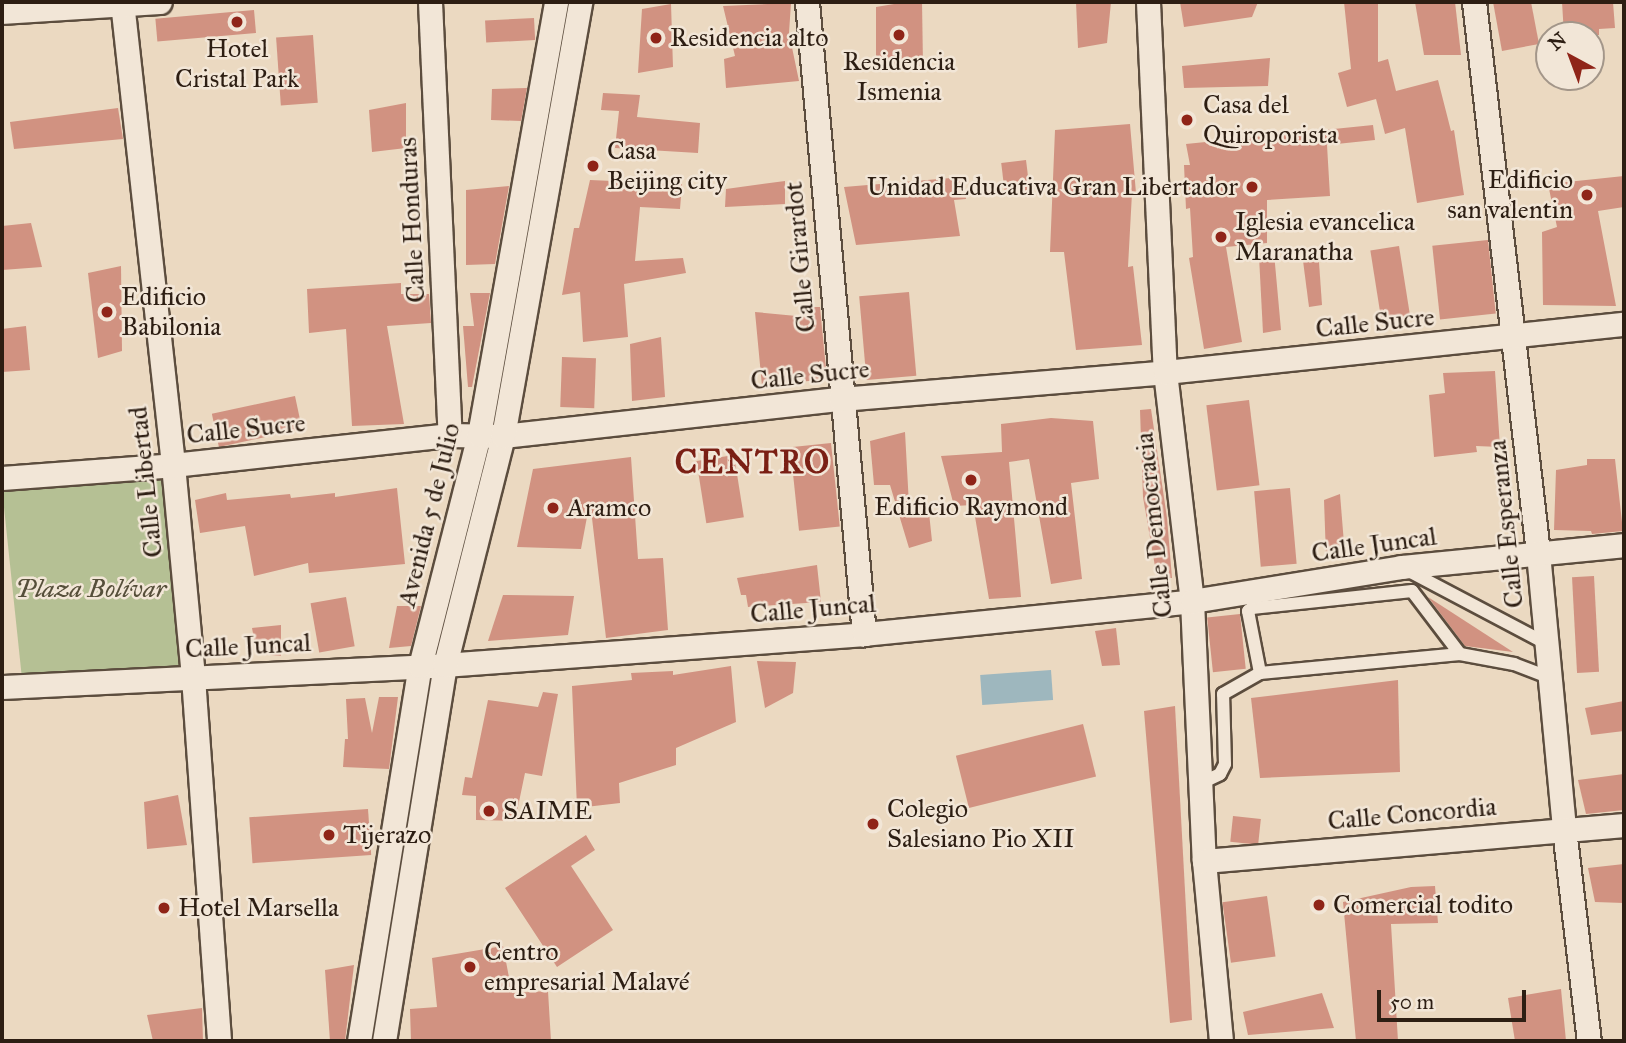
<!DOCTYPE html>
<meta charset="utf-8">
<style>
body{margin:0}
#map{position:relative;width:1626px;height:1043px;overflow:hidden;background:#ebd9c1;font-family:"IM FELL Great Primer",serif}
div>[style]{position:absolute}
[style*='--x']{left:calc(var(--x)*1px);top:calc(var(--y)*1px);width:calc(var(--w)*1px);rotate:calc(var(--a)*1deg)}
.green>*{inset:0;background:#b5c094;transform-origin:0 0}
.water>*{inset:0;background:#9eb7be;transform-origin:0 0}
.building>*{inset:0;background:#d19281;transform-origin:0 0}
.roads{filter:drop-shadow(2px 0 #5c4d3e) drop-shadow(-2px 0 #5c4d3e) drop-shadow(0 2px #5c4d3e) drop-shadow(0 -2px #5c4d3e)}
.service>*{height:12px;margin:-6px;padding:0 6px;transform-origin:6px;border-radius:6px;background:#f2e6d7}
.minor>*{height:23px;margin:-11.5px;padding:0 11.5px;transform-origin:11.5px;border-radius:11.5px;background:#f2e6d7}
.dots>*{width:19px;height:19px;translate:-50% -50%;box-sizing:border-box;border:4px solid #f2e6d7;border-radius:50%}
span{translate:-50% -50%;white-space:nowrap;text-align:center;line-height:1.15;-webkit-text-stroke:5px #f2e6d7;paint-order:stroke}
.poi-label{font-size:26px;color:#2d1e13}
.left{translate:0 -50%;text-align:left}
.right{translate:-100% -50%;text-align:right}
.street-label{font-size:26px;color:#2d1e13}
.park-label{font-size:26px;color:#564f3a;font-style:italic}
.district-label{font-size:33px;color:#7a1f14;font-weight:700;letter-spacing:2px}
.frame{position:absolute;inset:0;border:4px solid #2d1e13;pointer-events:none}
.north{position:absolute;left:1535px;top:21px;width:70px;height:70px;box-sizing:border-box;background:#f2e6d7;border:2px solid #a39689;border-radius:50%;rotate:319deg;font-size:19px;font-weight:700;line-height:28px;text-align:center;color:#2d1e13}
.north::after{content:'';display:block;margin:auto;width:24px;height:32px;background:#8f2418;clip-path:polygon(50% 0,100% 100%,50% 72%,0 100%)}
.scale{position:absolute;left:1377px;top:990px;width:149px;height:32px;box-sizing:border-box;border:4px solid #2d1e13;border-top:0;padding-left:9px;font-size:21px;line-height:24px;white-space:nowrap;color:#2d1e13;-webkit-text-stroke:5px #f2e6d7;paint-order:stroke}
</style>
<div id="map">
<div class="green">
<i style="left:169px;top:470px;width:204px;height:168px;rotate:84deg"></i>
</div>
<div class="water">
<i style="left:1051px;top:670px;width:30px;height:71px;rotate:86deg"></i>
</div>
<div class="building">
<i style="clip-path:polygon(906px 2px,922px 2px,923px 66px,876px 64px,876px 7px)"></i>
<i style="clip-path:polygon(1076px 2px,1111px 2px,1107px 43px,1078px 48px)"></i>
<i style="clip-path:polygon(1180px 2px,1258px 2px,1252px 17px,1184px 27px)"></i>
<i style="clip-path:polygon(1344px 2px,1378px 2px,1378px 62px,1388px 59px,1396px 91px,1438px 80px,1451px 131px,1454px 130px,1464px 195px,1417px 203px,1405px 128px,1385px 134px,1376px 99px,1347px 107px,1338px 73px,1351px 69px)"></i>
<i style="clip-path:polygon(1415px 2px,1455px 2px,1461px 55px,1424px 55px)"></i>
<i style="clip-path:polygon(1493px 2px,1531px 2px,1539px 44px,1502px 51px)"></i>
<i style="clip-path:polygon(1562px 2px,1613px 2px,1615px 28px,1599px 29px,1599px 35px,1564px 35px)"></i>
<i style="clip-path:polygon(791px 3px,789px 33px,799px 81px,726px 88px,724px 59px,735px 56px,723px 6px)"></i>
<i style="clip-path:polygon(671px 4px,673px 67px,638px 73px,642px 9px)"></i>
<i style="left:254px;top:10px;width:23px;height:99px;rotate:85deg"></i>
<i style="left:534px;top:18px;width:22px;height:49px;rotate:87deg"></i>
<i style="left:313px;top:35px;width:68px;height:37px;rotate:86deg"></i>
<i style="clip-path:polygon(1270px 58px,1268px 86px,1184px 88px,1182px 66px)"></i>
<i style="clip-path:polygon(527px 88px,521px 121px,491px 120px,492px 89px)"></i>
<i style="clip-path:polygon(603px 93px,640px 95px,637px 117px,700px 123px,698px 153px,615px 148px,619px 111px,601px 110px)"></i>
<i style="clip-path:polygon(406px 103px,406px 148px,372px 152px,369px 110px)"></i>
<i style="clip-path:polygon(118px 108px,123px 139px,14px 149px,10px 122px)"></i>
<i style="clip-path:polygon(1130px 124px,1136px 193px,1132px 193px,1128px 267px,1133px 266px,1142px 345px,1076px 350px,1064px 252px,1050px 252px,1055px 130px)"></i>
<i style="clip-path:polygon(1373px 125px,1375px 140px,1327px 145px,1330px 196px,1267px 200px,1267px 243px,1226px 247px,1242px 342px,1204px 349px,1189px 258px,1193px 257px,1190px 208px,1186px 209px,1184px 165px,1190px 165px,1186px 144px)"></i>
<i style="left:1026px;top:160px;width:32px;height:25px;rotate:83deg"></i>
<i style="clip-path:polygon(1624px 176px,1624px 207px,1598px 211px,1616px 306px,1543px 305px,1542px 232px,1557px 227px,1548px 184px)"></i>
<i style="clip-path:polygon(963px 177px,966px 199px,954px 200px,960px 236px,856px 245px,844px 187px)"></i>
<i style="clip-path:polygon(590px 180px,682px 184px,680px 209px,640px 207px,635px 261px,683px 258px,686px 273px,624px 284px,628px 337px,583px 342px,580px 292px,562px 295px,574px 228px,579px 228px)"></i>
<i style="clip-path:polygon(785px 181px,785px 204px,725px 207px,726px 189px)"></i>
<i style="clip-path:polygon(509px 186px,495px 264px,466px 265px,466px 190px)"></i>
<i style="clip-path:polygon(31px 223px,42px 267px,2px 270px,2px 226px)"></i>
<i style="left:1488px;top:240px;width:74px;height:56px;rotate:84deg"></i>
<i style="left:1399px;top:246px;width:73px;height:29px;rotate:81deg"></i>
<i style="clip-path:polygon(1318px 248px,1322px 305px,1309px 307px,1302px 253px)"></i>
<i style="clip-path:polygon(1274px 253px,1281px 330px,1263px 333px,1259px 256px)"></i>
<i style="clip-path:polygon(121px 266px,122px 351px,98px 358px,88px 273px)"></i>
<i style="clip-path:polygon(401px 283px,401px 294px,429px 294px,431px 323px,387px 326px,404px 424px,352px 426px,346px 329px,309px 333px,307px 289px)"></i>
<i style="left:909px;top:292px;width:84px;height:50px;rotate:85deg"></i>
<i style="clip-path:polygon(470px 293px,490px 293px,472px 387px,468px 387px,463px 326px,474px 326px)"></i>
<i style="clip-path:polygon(806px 307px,820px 307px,827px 379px,762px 386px,755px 312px,807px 317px)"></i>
<i style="clip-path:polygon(26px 326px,30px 370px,2px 372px,2px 329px)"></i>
<i style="clip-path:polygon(661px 337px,665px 397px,632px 401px,630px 344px)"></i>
<i style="left:562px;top:357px;width:34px;height:50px;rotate:2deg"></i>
<i style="clip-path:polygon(1495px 371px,1500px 447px,1476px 446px,1477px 452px,1434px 457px,1429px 395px,1445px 393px,1443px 373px)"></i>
<i style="left:295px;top:396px;width:34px;height:85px;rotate:78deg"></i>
<i style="left:1249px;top:400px;width:86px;height:43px;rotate:83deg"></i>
<i style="clip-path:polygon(1151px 409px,1167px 518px,1172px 578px,1157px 578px,1143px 497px,1140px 410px)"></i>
<i style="clip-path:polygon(1051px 418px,1093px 421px,1099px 479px,1071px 483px,1082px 579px,1051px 584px,1029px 459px,1009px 462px,1021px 597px,989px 599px,973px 505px,954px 506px,941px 456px,1002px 452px,1001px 424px)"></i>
<i style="clip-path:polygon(905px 432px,909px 505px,928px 503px,932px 541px,909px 548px,890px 485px,874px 485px,870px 441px)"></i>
<i style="left:831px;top:443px;width:84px;height:41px;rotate:84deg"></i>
<i style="left:734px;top:455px;width:63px;height:38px;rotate:81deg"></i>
<i style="clip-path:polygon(631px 457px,638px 559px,663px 558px,668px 630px,606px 638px,590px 501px,581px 549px,517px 547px,533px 469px)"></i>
<i style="clip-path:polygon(1587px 459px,1615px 459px,1623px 531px,1592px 534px,1591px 531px,1554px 530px,1556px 470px,1587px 465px)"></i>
<i style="clip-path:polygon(397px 488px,405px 564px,309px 573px,308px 563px,254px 576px,245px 526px,200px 533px,195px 500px,226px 493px,227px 500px,290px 494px,291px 498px,335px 493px,335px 497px)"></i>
<i style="left:1290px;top:488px;width:76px;height:36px;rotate:85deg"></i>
<i style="clip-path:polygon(1340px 494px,1345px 556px,1326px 556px,1324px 500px)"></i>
<i style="clip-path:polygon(817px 565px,821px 602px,748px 607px,746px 595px,741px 595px,737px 578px)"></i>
<i style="left:1594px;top:576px;width:96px;height:22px;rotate:87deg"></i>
<i style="clip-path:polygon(503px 595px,574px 596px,568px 635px,488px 641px)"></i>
<i style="left:346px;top:597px;width:50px;height:36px;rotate:80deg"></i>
<i style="clip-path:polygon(1428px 597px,1513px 652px,1465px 646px)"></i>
<i style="clip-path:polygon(397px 606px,421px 606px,411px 646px,389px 648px)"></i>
<i style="left:1240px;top:614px;width:55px;height:33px;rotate:84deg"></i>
<i style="clip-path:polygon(281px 625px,281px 656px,257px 654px,252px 628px)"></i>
<i style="clip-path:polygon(1116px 628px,1120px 665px,1102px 666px,1095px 631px)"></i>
<i style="clip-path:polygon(757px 661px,796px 662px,793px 693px,765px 708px)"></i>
<i style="clip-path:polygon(731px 666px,736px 722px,676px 748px,676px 765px,619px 783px,620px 803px,577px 808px,572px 686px,632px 680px,631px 673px,673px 671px,673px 675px)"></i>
<i style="clip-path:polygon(1398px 680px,1400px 772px,1260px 778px,1251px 698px)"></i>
<i style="clip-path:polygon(543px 692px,558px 694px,542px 776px,525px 773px,515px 821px,476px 820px,476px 796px,462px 795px,465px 777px,472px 778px,488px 700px,538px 707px)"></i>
<i style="clip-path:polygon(379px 697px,398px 697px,389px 769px,343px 767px,345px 739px,348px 739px,346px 699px,365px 698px,372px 733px)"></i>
<i style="clip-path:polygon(1624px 701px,1624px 731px,1591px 735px,1585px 708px)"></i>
<i style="clip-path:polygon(1175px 706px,1192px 1020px,1170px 1023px,1144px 711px)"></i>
<i style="left:1083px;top:724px;width:54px;height:131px;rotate:76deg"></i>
<i style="clip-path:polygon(1624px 774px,1624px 810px,1586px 814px,1578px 780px)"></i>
<i style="clip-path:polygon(178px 795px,187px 845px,147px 849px,144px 802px)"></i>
<i style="left:368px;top:809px;width:46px;height:119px;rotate:86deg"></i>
<i style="left:1233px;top:816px;width:28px;height:26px;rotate:6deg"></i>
<i style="clip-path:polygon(586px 835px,595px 850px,571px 866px,613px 930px,557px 967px,505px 888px)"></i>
<i style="clip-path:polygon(1624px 864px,1624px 903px,1595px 902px,1588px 868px)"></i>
<i style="clip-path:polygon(1435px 886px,1438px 923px,1391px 924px,1398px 1041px,1356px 1041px,1343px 902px,1411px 887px)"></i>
<i style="left:1267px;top:896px;width:61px;height:45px;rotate:82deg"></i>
<i style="clip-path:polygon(503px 946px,512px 993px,548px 991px,551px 1041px,411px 1041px,410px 1009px,437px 1007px,432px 958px)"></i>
<i style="clip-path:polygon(354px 965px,345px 1041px,330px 1041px,325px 970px)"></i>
<i style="clip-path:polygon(1561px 989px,1566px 1041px,1515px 1041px,1508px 998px)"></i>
<i style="clip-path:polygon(1322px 993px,1334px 1028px,1248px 1035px,1243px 1012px)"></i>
<i style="clip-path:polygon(202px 1008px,203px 1041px,153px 1041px,147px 1015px)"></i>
</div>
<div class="roads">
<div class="service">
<i style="--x:1405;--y:569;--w:161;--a:27.8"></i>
<i style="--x:1460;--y:654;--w:55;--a:10.5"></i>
<i style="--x:1514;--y:664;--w:39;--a:21"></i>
<i style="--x:1199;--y:784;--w:23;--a:-25"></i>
<i style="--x:1220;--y:774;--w:11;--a:-63"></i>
<i style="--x:1225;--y:764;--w:70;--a:-91.6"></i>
<i style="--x:1223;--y:694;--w:43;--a:-29.6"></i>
<i style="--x:1260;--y:673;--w:201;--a:-5.4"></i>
<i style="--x:1460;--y:654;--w:79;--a:-127.3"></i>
<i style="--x:1412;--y:591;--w:161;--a:173.9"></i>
<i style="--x:1252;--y:608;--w:5;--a:143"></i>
<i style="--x:1248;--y:611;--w:63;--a:79"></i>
</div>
<div class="minor">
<i style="--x:122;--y:2;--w:466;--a:83.7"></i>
<i style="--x:173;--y:465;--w:213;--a:84.6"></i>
<i style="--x:193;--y:677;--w:365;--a:85.9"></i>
<i style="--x:430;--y:2;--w:433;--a:87.4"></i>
<i style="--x:807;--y:2;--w:635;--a:84.85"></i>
<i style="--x:1148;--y:2;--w:370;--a:87.4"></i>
<i style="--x:1165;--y:372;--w:231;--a:83.3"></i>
<i style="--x:1192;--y:601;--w:260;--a:87.4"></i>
<i style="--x:1204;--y:861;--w:181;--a:84.6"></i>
<i style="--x:1474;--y:2;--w:555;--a:83.37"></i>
<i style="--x:1538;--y:553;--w:277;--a:84.6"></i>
<i style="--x:1564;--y:829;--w:213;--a:83.3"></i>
<i style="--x:2;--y:12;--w:158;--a:-3.6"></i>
<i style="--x:2;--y:478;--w:171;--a:-4.3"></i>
<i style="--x:173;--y:465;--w:279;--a:-6.2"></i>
<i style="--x:450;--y:435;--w:53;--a:1.1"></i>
<i style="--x:503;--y:436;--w:339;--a:-6.3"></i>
<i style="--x:840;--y:399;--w:326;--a:-4.7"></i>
<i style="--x:1165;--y:372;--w:462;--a:-6"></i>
<i style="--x:2;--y:687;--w:444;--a:-2.8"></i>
<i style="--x:445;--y:665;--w:420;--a:-4.2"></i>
<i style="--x:864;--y:634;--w:330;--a:-5.7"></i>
<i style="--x:1192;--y:601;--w:212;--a:-9.2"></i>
<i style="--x:1401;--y:567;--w:224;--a:-5.6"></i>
<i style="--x:1204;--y:861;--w:422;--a:-4.9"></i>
<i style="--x:359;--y:1041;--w:380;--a:-80.8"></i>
<i style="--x:420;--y:666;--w:238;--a:-75.7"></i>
<i style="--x:479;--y:435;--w:440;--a:-79.9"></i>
<i style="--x:384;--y:1041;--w:381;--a:-80.8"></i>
<i style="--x:445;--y:665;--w:236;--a:-75.8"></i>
<i style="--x:503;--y:436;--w:441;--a:-79.9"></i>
</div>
</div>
<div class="dots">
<i style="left:237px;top:22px;background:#8f2418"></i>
<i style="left:899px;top:35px;background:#8f2418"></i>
<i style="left:656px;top:38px;background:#8f2418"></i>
<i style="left:1187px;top:120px;background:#8f2418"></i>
<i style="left:593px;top:166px;background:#8f2418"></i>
<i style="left:1252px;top:187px;background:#8f2418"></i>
<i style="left:1587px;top:195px;background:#8f2418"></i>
<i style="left:1221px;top:237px;background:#8f2418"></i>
<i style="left:107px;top:312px;background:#8f2418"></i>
<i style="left:971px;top:480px;background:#8f2418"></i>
<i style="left:553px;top:508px;background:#8f2418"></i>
<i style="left:489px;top:811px;background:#8f2418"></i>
<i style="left:873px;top:824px;background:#8f2418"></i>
<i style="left:329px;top:835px;background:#8f2418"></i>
<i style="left:1319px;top:905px;background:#8f2418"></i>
<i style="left:164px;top:908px;background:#8f2418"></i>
<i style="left:470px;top:967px;background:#8f2418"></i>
</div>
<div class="poi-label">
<span class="left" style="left:670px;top:38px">Residencia alto</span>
<span style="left:237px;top:64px">Hotel<br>Cristal Park</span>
<span style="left:899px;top:77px">Residencia<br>Ismenia</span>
<span class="left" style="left:1203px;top:120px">Casa del<br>Quiroporista</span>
<span class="left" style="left:607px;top:166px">Casa<br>Beijing city</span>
<span class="right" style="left:1573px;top:195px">Edificio<br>san valentin</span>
<span class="right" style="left:1238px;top:187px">Unidad Educativa Gran Libertador</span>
<span class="left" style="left:1235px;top:237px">Iglesia evancelica<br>Maranatha</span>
<span class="left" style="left:121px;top:312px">Edificio<br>Babilonia</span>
<span style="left:971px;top:507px">Edificio Raymond</span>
<span class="left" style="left:567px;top:508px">Aramco</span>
<span class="left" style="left:887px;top:824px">Colegio<br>Salesiano Pio XII</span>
<span class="left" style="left:503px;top:811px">SAIME</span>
<span class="left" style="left:343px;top:835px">Tijerazo</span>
<span class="left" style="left:1333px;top:905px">Comercial todito</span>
<span class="left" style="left:178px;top:908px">Hotel Marsella</span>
<span class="left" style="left:484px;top:967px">Centro<br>empresarial Malavé</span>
</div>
<div class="street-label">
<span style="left:412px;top:220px;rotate:-93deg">Calle Honduras</span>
<span style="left:800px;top:257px;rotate:-95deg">Calle Girardot</span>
<span style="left:1375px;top:323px;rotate:-6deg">Calle Sucre</span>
<span style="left:810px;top:375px;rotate:-6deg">Calle Sucre</span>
<span style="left:246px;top:429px;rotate:-6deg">Calle Sucre</span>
<span style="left:146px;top:482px;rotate:-96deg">Calle Libertad</span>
<span style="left:429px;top:515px;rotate:-76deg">Avenida 5 de Julio</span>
<span style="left:1506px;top:524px;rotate:-96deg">Calle Esperanza</span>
<span style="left:1154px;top:525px;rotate:-96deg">Calle Democracia</span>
<span style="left:1374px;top:545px;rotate:-8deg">Calle Juncal</span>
<span style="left:813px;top:609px;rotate:-5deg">Calle Juncal</span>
<span style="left:248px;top:646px;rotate:-3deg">Calle Juncal</span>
<span style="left:1412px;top:814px;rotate:-5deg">Calle Concordia</span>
</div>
<div class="park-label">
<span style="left:91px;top:589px">Plaza Bolívar</span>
</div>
<div class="district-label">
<span style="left:753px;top:463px">CENTRO</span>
</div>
<div class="frame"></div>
<div class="north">N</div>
<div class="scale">50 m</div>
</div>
